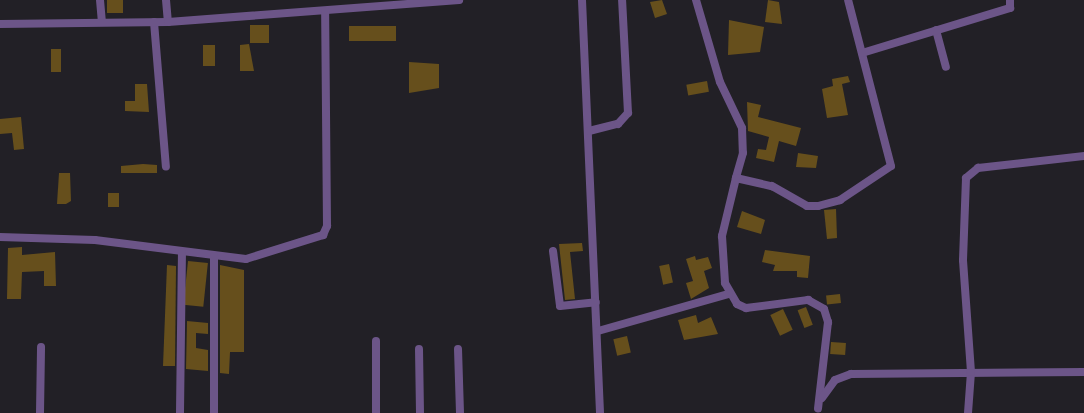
<!DOCTYPE html>
<style>
body{margin:0}
#map{position:relative;width:1084px;height:413px;overflow:hidden;background:#222026;font-family:"Space Grotesk",sans-serif}
div>[style]{position:absolute}
[style*='--x']{left:calc(var(--x)*1px);top:calc(var(--y)*1px);width:calc(var(--w)*1px);rotate:calc(var(--a)*1deg)}
.building>*{inset:0;background:#664f1c;transform-origin:0 0}
.street>*{height:8px;margin:-4px;padding:0 4px;transform-origin:4px;border-radius:4px;background:#6c5588}
span{translate:-50% -50%;white-space:nowrap;text-align:center;line-height:1.15;-webkit-text-stroke:4px #0b0a0d;paint-order:stroke}
</style>
<div id="map">
<div class="building">
<i style="left:107px;top:0;width:16px;height:13px"></i>
<i style="clip-path:polygon(662px 0,667px 14px,655px 18px,650px 2px)"></i>
<i style="clip-path:polygon(768px 0,779px 2px,782px 24px,765px 22px)"></i>
<i style="clip-path:polygon(729px 20px,764px 27px,760px 52px,728px 55px)"></i>
<i style="left:250px;top:25px;width:19px;height:18px"></i>
<i style="left:349px;top:26px;width:47px;height:15px"></i>
<i style="clip-path:polygon(249px 44px,254px 71px,240px 71px,240px 45px)"></i>
<i style="left:203px;top:45px;width:12px;height:21px"></i>
<i style="left:51px;top:49px;width:10px;height:23px"></i>
<i style="clip-path:polygon(409px 62px,439px 64px,439px 88px,409px 93px)"></i>
<i style="clip-path:polygon(848px 76px,850px 82px,842px 84px,848px 115px,827px 118px,822px 89px,833px 86px,832px 79px)"></i>
<i style="left:707px;top:81px;width:11px;height:21px;rotate:80deg"></i>
<i style="clip-path:polygon(135px 84px,147px 84px,149px 112px,125px 111px,125px 101px,135px 101px)"></i>
<i style="clip-path:polygon(747px 102px,761px 105px,758px 117px,801px 128px,796px 146px,779px 141px,774px 162px,756px 158px,758px 149px,766px 150px,769px 137px,748px 131px)"></i>
<i style="clip-path:polygon(21px 117px,24px 149px,14px 150px,12px 133px,0 134px,0 119px)"></i>
<i style="clip-path:polygon(798px 153px,818px 156px,816px 168px,796px 167px)"></i>
<i style="clip-path:polygon(143px 164px,157px 165px,157px 173px,121px 173px,121px 166px)"></i>
<i style="clip-path:polygon(59px 173px,70px 173px,71px 201px,66px 204px,57px 204px)"></i>
<i style="left:108px;top:193px;width:11px;height:14px"></i>
<i style="clip-path:polygon(836px 209px,837px 238px,827px 239px,824px 210px)"></i>
<i style="clip-path:polygon(742px 211px,765px 220px,761px 234px,737px 227px)"></i>
<i style="clip-path:polygon(582px 243px,583px 251px,570px 252px,575px 299px,565px 300px,559px 244px)"></i>
<i style="clip-path:polygon(22px 247px,22px 255px,55px 252px,56px 286px,44px 286px,44px 271px,22px 272px,21px 299px,7px 299px,8px 248px)"></i>
<i style="clip-path:polygon(765px 250px,810px 256px,808px 278px,797px 277px,797px 271px,773px 271px,775px 265px,762px 262px)"></i>
<i style="clip-path:polygon(695px 256px,696px 260px,708px 257px,712px 268px,704px 271px,709px 288px,691px 299px,686px 283px,693px 281px,686px 259px)"></i>
<i style="left:188px;top:261px;width:20px;height:44px;rotate:6deg"></i>
<i style="left:669px;top:264px;width:19px;height:10px;rotate:78deg"></i>
<i style="clip-path:polygon(167px 265px,176px 266px,175px 366px,163px 366px)"></i>
<i style="clip-path:polygon(220px 265px,244px 270px,244px 352px,230px 352px,229px 374px,220px 373px)"></i>
<i style="left:840px;top:294px;width:9px;height:14px;rotate:84deg"></i>
<i style="left:806px;top:307px;width:19px;height:9px;rotate:69deg"></i>
<i style="left:783px;top:309px;width:23px;height:14px;rotate:65deg"></i>
<i style="clip-path:polygon(696px 315px,698px 323px,711px 317px,718px 334px,684px 340px,678px 320px)"></i>
<i style="clip-path:polygon(187px 321px,208px 323px,208px 334px,196px 333px,196px 348px,208px 350px,208px 371px,186px 369px)"></i>
<i style="left:627px;top:336px;width:17px;height:14px;rotate:77deg"></i>
<i style="left:831px;top:342px;width:15px;height:12px;rotate:4deg"></i>
</div>
<div class="street">
<i style="--x:100;--y:0;--w:22;--a:85"></i>
<i style="--x:166;--y:0;--w:22;--a:85"></i>
<i style="--x:582;--y:0;--w:413;--a:87.5"></i>
<i style="--x:696;--y:0;--w:85;--a:73.7"></i>
<i style="--x:720;--y:82;--w:51;--a:64.4"></i>
<i style="--x:742;--y:128;--w:25;--a:88"></i>
<i style="--x:743;--y:153;--w:26;--a:106"></i>
<i style="--x:736;--y:178;--w:37;--a:13"></i>
<i style="--x:772;--y:186;--w:40;--a:29.7"></i>
<i style="--x:807;--y:206;--w:11;--a:0"></i>
<i style="--x:818;--y:206;--w:23;--a:-15"></i>
<i style="--x:840;--y:200;--w:61;--a:-33.7"></i>
<i style="--x:891;--y:166;--w:171;--a:-104.5"></i>
<i style="--x:154;--y:22;--w:145;--a:85.3"></i>
<i style="--x:0;--y:24;--w:168;--a:-0.7"></i>
<i style="--x:168;--y:22;--w:292;--a:-4.3"></i>
<i style="--x:936;--y:30;--w:38;--a:75"></i>
<i style="--x:862;--y:53;--w:155;--a:-16.9"></i>
<i style="--x:1010;--y:8;--w:8;--a:-90"></i>
<i style="--x:589;--y:131;--w:30;--a:-14"></i>
<i style="--x:618;--y:124;--w:15;--a:-48"></i>
<i style="--x:628;--y:113;--w:113;--a:-93"></i>
<i style="--x:736;--y:178;--w:60;--a:103.6"></i>
<i style="--x:722;--y:236;--w:47;--a:86.3"></i>
<i style="--x:725;--y:283;--w:24;--a:60"></i>
<i style="--x:737;--y:304;--w:10;--a:24"></i>
<i style="--x:746;--y:308;--w:63;--a:-7.4"></i>
<i style="--x:808;--y:300;--w:18;--a:29"></i>
<i style="--x:824;--y:309;--w:14;--a:73"></i>
<i style="--x:828;--y:322;--w:87;--a:96.6"></i>
<i style="--x:0;--y:237;--w:95;--a:1.8"></i>
<i style="--x:95;--y:240;--w:152;--a:7.2"></i>
<i style="--x:246;--y:259;--w:81;--a:-17.3"></i>
<i style="--x:323;--y:235;--w:10;--a:-66"></i>
<i style="--x:327;--y:226;--w:215;--a:-90.5"></i>
<i style="--x:553;--y:251;--w:55;--a:82.7"></i>
<i style="--x:560;--y:306;--w:36;--a:-6"></i>
<i style="--x:214;--y:256;--w:157;--a:90"></i>
<i style="--x:598;--y:331;--w:136;--a:-15.8"></i>
<i style="--x:376;--y:341;--w:72;--a:90"></i>
<i style="--x:419;--y:349;--w:64;--a:89.1"></i>
<i style="--x:458;--y:349;--w:64;--a:88.2"></i>
<i style="--x:822;--y:398;--w:22;--a:-54"></i>
<i style="--x:835;--y:380;--w:17;--a:-21"></i>
<i style="--x:851;--y:374;--w:233;--a:-0.5"></i>
<i style="--x:40;--y:413;--w:66;--a:-89.1"></i>
<i style="--x:180;--y:413;--w:161;--a:-89.3"></i>
<i style="--x:968;--y:413;--w:41;--a:-85.8"></i>
<i style="--x:971;--y:372;--w:112;--a:-94.1"></i>
<i style="--x:963;--y:260;--w:82;--a:-87.9"></i>
<i style="--x:966;--y:178;--w:16;--a:-40"></i>
<i style="--x:978;--y:168;--w:107;--a:-6.5"></i>
</div>
</div>
